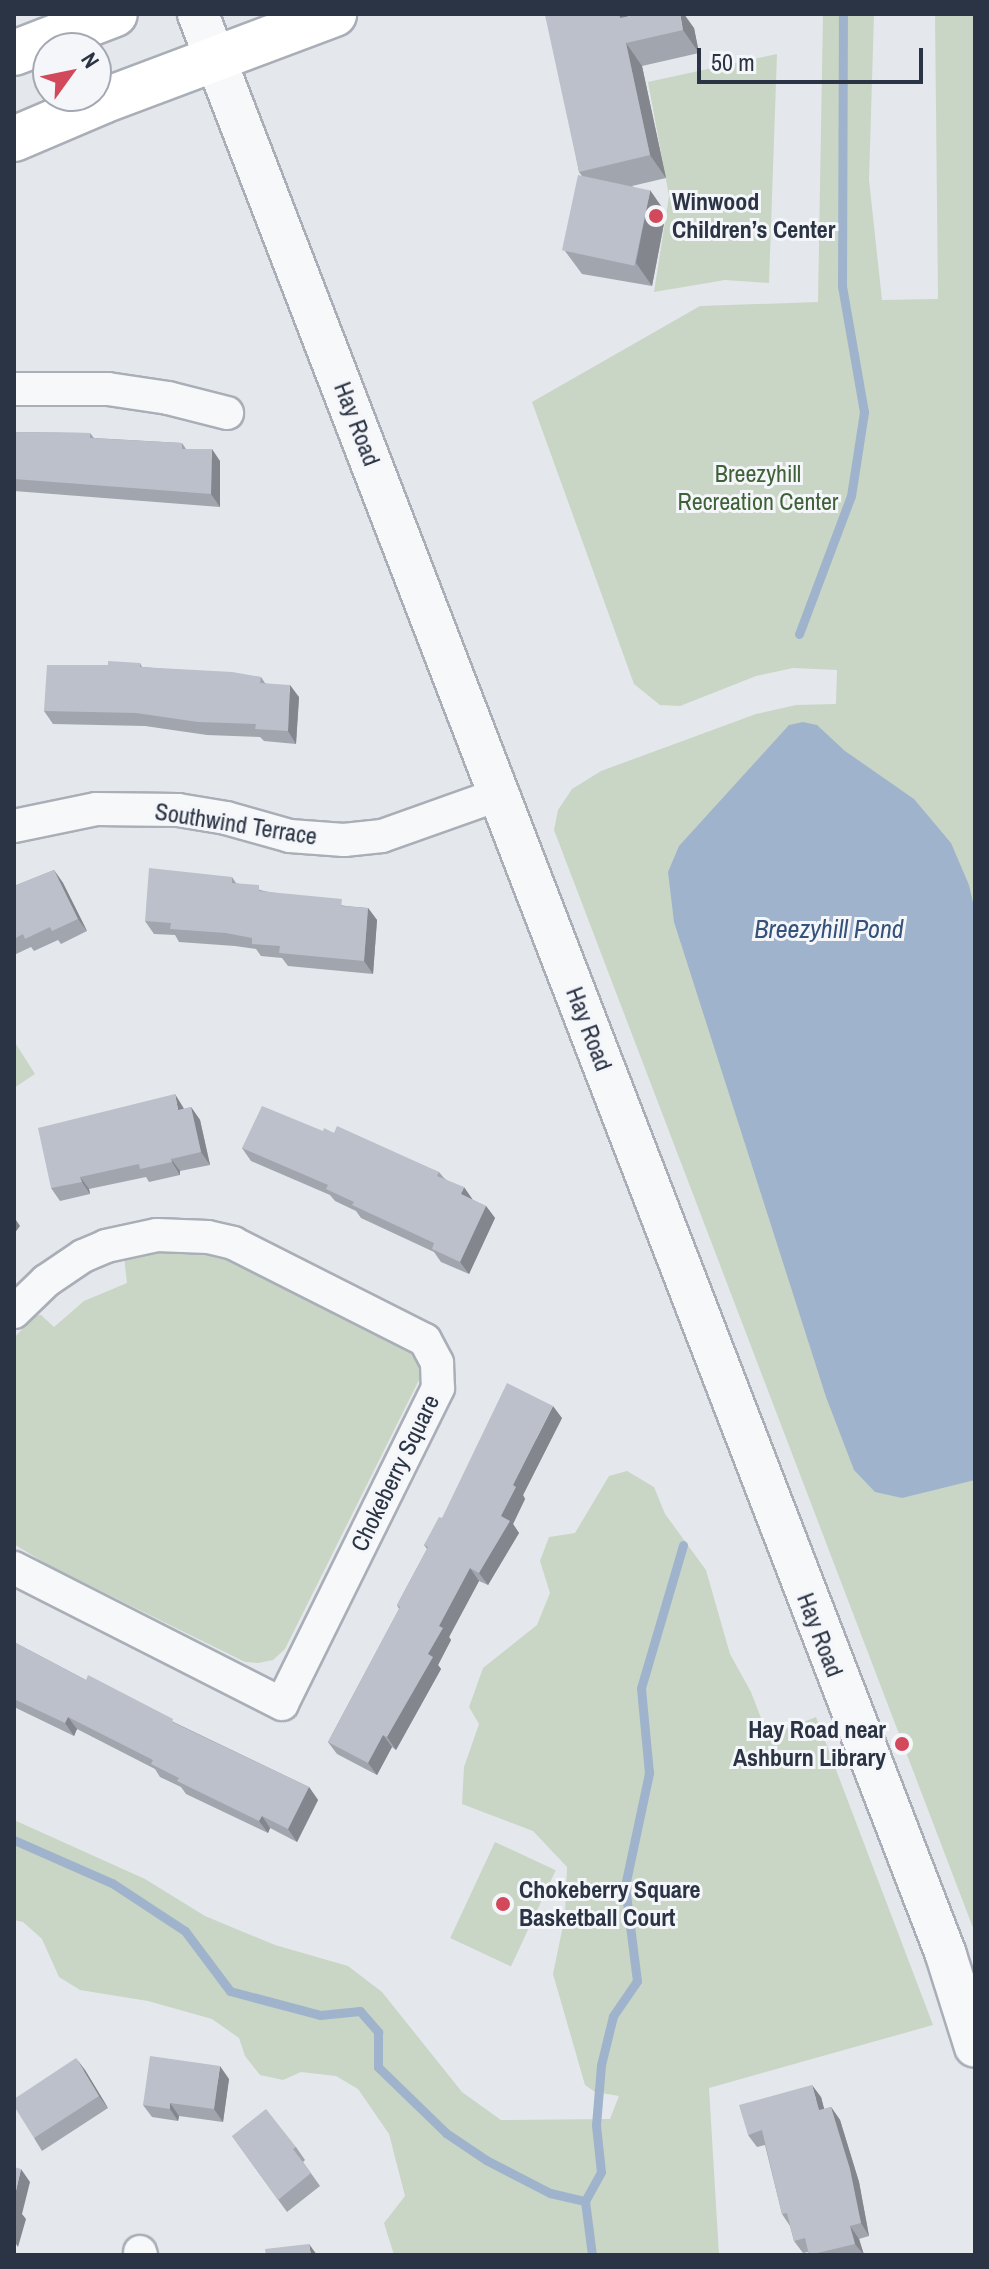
<!DOCTYPE html>
<meta charset="utf-8">
<style>
body{margin:0}
#map{position:relative;width:989px;height:2269px;overflow:hidden;background:#e4e7ec;font-family:"Archivo Narrow",sans-serif}
div>[style]{position:absolute}
[style*='--x']{left:calc(var(--x)*1px);top:calc(var(--y)*1px);width:calc(var(--w)*1px);rotate:calc(var(--a)*1deg)}
.green>*{inset:0;background:#c9d6c5;transform-origin:0 0}
.water>*{inset:0;background:#9fb4cc}
.stream>*{height:9px;margin:-4.5px;padding:0 4.5px;transform-origin:4.5px;border-radius:4.5px;background:#9fb4cc}
.roads{filter:drop-shadow(2px 0 #a9aeb7) drop-shadow(-2px 0 #a9aeb7) drop-shadow(0 2px #a9aeb7) drop-shadow(0 -2px #a9aeb7)}
.minor>*{height:32px;margin:-16px;padding:0 16px;transform-origin:16px;border-radius:16px;background:#f7f8fa}
.tertiary>*{height:40px;margin:-20px;padding:0 20px;transform-origin:20px;border-radius:20px;background:#f7f8fa}
.secondary>*{height:44px;margin:-22px;padding:0 22px;transform-origin:22px;border-radius:22px;background:#fff}
.wall>*{inset:0;background:#a1a5ae}
.shaded-wall>*{inset:0;background:#83868d}
.building>*{inset:0;background:#bbc0ca;transform-origin:0 0}
.dots>*{width:22px;height:22px;translate:-50% -50%;box-sizing:border-box;border:4px solid #f4f6f9;border-radius:50%}
span{translate:-50% -50%;white-space:nowrap;text-align:center;line-height:1.15;-webkit-text-stroke:6px #f4f6f9;paint-order:stroke}
.poi-label{font-size:24px;color:#2b3445;font-weight:700}
.left{translate:0 -50%;text-align:left}
.right{translate:-100% -50%;text-align:right}
.street-label{font-size:24px;color:#2b3445}
.park-label{font-size:24px;color:#3f6138}
.water-label{font-size:26px;color:#34527a;font-style:italic}
.frame{position:absolute;inset:0;border:16px solid #2b3445;pointer-events:none}
.north{position:absolute;left:32px;top:32px;width:80px;height:80px;box-sizing:border-box;background:#f4f6f9;border:2px solid #a4a8b1;border-radius:50%;rotate:57deg;font-size:22px;font-weight:700;line-height:32px;text-align:center;color:#2b3445}
.north::after{content:'';display:block;margin:auto;width:28px;height:36px;background:#d1495b;clip-path:polygon(50% 0,100% 100%,50% 72%,0 100%)}
.scale{position:absolute;left:697px;top:48px;width:226px;height:36px;box-sizing:border-box;border:4px solid #2b3445;border-top:0;padding-left:10px;font-size:24px;line-height:28px;white-space:nowrap;color:#2b3445;-webkit-text-stroke:6px #f4f6f9;paint-order:stroke}
</style>
<div id="map">
<div class="green">
<i style="clip-path:polygon(823px 14px,874px 14px,869px 180px,882px 300px,938px 299px,935px 14px,975px 14px,975px 1933px,554px 830px,558px 810px,572px 789px,601px 771px,756px 714px,796px 705px,836px 704px,837px 670px,793px 668px,756px 676px,680px 706px,660px 705px,634px 684px,532px 402px,700px 306px,818px 302px)"></i>
<i style="clip-path:polygon(777px 54px,769px 283px,725px 280px,654px 292px,669px 196px,648px 82px)"></i>
<i style="clip-path:polygon(14px 1041px,35px 1074px,14px 1088px)"></i>
<i style="clip-path:polygon(180px 1249px,206px 1252px,246px 1265px,402px 1343px,419px 1364px,419px 1380px,285px 1649px,273px 1660px,258px 1663px,245px 1662px,46px 1564px,14px 1544px,14px 1338px,35px 1315px,41px 1315px,54px 1327px,84px 1301px,127px 1283px,124px 1257px)"></i>
<i style="clip-path:polygon(627px 1471px,654px 1487px,665px 1514px,706px 1570px,730px 1654px,751px 1692px,768px 1736px,816px 1717px,933px 2025px,709px 2088px,719px 2255px,394px 2255px,384px 2223px,405px 2196px,389px 2134px,358px 2089px,336px 2076px,301px 2072px,283px 2080px,260px 2075px,245px 2056px,239px 2038px,212px 2019px,148px 2001px,80px 1990px,59px 1977px,42px 1939px,23px 1922px,14px 1920px,14px 1820px,145px 1879px,205px 1916px,275px 1945px,348px 1966px,382px 1992px,462px 2092px,501px 2120px,610px 2119px,619px 2096px,595px 2092px,585px 2085px,553px 1974px,565px 1916px,567px 1867px,533px 1831px,462px 1804px,464px 1767px,479px 1724px,469px 1707px,483px 1668px,537px 1625px,550px 1593px,540px 1561px,549px 1537px,575px 1533px,609px 1476px)"></i>
<i style="left:495px;top:1842px;width:67px;height:106px;rotate:25deg"></i>
</div>
<div class="water">
<i style="clip-path:polygon(803px 722px,817px 725px,845px 751px,914px 799px,951px 843px,969px 885px,975px 911px,975px 1480px,902px 1498px,875px 1492px,854px 1470px,826px 1397px,674px 922px,668px 872px,679px 846px,789px 725px)"></i>
</div>
<div class="stream">
<i style="--x:799;--y:634;--w:147;--a:-69.4"></i>
<i style="--x:851;--y:496;--w:85;--a:-81.2"></i>
<i style="--x:864;--y:412;--w:128;--a:-99.9"></i>
<i style="--x:842;--y:286;--w:272;--a:-89.8"></i>
<i style="--x:14;--y:1840;--w:107;--a:23.7"></i>
<i style="--x:112;--y:1883;--w:87;--a:33.3"></i>
<i style="--x:185;--y:1931;--w:75;--a:53.1"></i>
<i style="--x:230;--y:1991;--w:93;--a:14.9"></i>
<i style="--x:320;--y:2015;--w:40;--a:-5.7"></i>
<i style="--x:360;--y:2011;--w:28;--a:49"></i>
<i style="--x:378;--y:2032;--w:35;--a:90"></i>
<i style="--x:378;--y:2067;--w:95;--a:44.1"></i>
<i style="--x:446;--y:2133;--w:48;--a:34"></i>
<i style="--x:486;--y:2160;--w:72;--a:27.3"></i>
<i style="--x:550;--y:2193;--w:36;--a:13"></i>
<i style="--x:592;--y:2255;--w:54;--a:-97.4"></i>
<i style="--x:585;--y:2201;--w:33;--a:-61"></i>
<i style="--x:601;--y:2172;--w:47;--a:-96.1"></i>
<i style="--x:596;--y:2125;--w:60;--a:-85.2"></i>
<i style="--x:601;--y:2065;--w:50;--a:-76.2"></i>
<i style="--x:613;--y:2016;--w:42;--a:-55.6"></i>
<i style="--x:637;--y:1981;--w:96;--a:-97.2"></i>
<i style="--x:625;--y:1886;--w:116;--a:-78"></i>
<i style="--x:649;--y:1773;--w:85;--a:-95.4"></i>
<i style="--x:641;--y:1688;--w:149;--a:-73.6"></i>
</div>
<div class="roads">
<div class="minor">
<i style="--x:14;--y:389;--w:94;--a:0"></i>
<i style="--x:108;--y:389;--w:61;--a:8.5"></i>
<i style="--x:168;--y:398;--w:61;--a:14.3"></i>
<i style="--x:14;--y:826;--w:84;--a:-11.7"></i>
<i style="--x:96;--y:809;--w:82;--a:0.7"></i>
<i style="--x:178;--y:810;--w:49;--a:9.5"></i>
<i style="--x:226;--y:818;--w:66;--a:15.7"></i>
<i style="--x:290;--y:836;--w:54;--a:4.2"></i>
<i style="--x:344;--y:840;--w:38;--a:-6"></i>
<i style="--x:382;--y:836;--w:125;--a:-19.6"></i>
<i style="--x:14;--y:1312;--w:45;--a:-44.1"></i>
<i style="--x:46;--y:1281;--w:45;--a:-34"></i>
<i style="--x:83;--y:1256;--w:25;--a:-23"></i>
<i style="--x:106;--y:1246;--w:52;--a:-12.2"></i>
<i style="--x:157;--y:1235;--w:51;--a:2.2"></i>
<i style="--x:208;--y:1237;--w:26;--a:13"></i>
<i style="--x:233;--y:1243;--w:215;--a:26.8"></i>
<i style="--x:425;--y:1340;--w:26;--a:62"></i>
<i style="--x:437;--y:1363;--w:25;--a:88"></i>
<i style="--x:438;--y:1388;--w:352;--a:116.3"></i>
<i style="--x:282;--y:1704;--w:301;--a:-153.1"></i>
<i style="--x:140;--y:2252;--w:3;--a:72"></i>
</div>
<div class="tertiary">
<i style="--x:198;--y:14;--w:2080;--a:68.92"></i>
<i style="--x:946;--y:1955;--w:96;--a:72.5"></i>
</div>
<div class="secondary">
<i style="--x:14;--y:53;--w:108;--a:-21.1"></i>
<i style="--x:14;--y:139;--w:97;--a:-23.1"></i>
<i style="--x:103;--y:101;--w:247;--a:-20.6"></i>
</div>
</div>
<div class="wall">
<i style="clip-path:polygon(550px 14px,626px 14px,628px 17px,694px 28px,699px 53px,642px 66px,666px 178px,632px 186px,666px 213px,652px 286px,582px 274px,565px 251px,582px 176px,579px 172px)"></i>
<i style="clip-path:polygon(14px 432px,90px 433px,94px 438px,182px 443px,186px 449px,220px 461px,220px 507px,14px 491px)"></i>
<i style="clip-path:polygon(140px 663px,142px 667px,261px 677px,265px 683px,299px 697px,296px 744px,264px 741px,260px 737px,207px 735px,145px 726px,53px 724px,44px 711px,108px 665px)"></i>
<i style="clip-path:polygon(54px 870px,63px 883px,87px 931px,61px 944px,58px 940px,34px 951px,31px 947px,14px 955px,14px 886px)"></i>
<i style="clip-path:polygon(232px 877px,236px 883px,264px 891px,346px 906px,368px 908px,377px 920px,373px 974px,288px 966px,282px 958px,261px 956px,256px 949px,235px 946px,179px 942px,175px 935px,154px 934px,145px 921px)"></i>
<i style="clip-path:polygon(183px 1107px,184px 1109px,191px 1107px,200px 1120px,210px 1165px,180px 1171px,180px 1175px,149px 1182px,146px 1177px,89px 1189px,90px 1194px,60px 1201px,51px 1188px)"></i>
<i style="clip-path:polygon(323px 1131px,334px 1133px,439px 1172px,444px 1178px,473px 1200px,486px 1206px,495px 1218px,469px 1274px,441px 1262px,434px 1252px,361px 1218px,356px 1211px,335px 1201px,330px 1195px,251px 1161px,242px 1148px)"></i>
<i style="clip-path:polygon(562px 1418px,523px 1495px,525px 1499px,513px 1524px,519px 1533px,488px 1585px,479px 1581px,449px 1637px,451px 1640px,438px 1665px,441px 1669px,396px 1750px,392px 1747px,377px 1775px,337px 1754px,328px 1742px,399px 1609px,397px 1605px,427px 1549px,424px 1545px,442px 1518px)"></i>
<i style="clip-path:polygon(14px 1642px,86px 1680px,309px 1787px,318px 1800px,297px 1842px,270px 1828px,268px 1833px,186px 1794px,181px 1787px,160px 1777px,155px 1769px,77px 1729px,74px 1736px,14px 1707px)"></i>
<i style="clip-path:polygon(85px 2070px,108px 2108px,42px 2151px,34px 2138px)"></i>
<i style="clip-path:polygon(229px 2079px,223px 2122px,179px 2116px,178px 2121px,152px 2117px,143px 2105px)"></i>
<i style="clip-path:polygon(821px 2097px,824px 2109px,831px 2107px,840px 2120px,859px 2182px,869px 2236px,859px 2239px,864px 2255px,809px 2255px,808px 2252px,803px 2253px,794px 2241px,790px 2226px,782px 2214px,765px 2145px,757px 2147px,748px 2135px)"></i>
<i style="clip-path:polygon(232px 2136px,296px 2147px,305px 2160px,303px 2162px,320px 2186px,287px 2212px)"></i>
</div>
<div class="shaded-wall">
<i style="clip-path:polygon(619px 14px,626px 14px,632px 23px,636px 41px,620px 18px)"></i>
<i style="clip-path:polygon(680px 14px,684px 14px,694px 28px,699px 53px,683px 30px)"></i>
<i style="clip-path:polygon(626px 43px,642px 66px,666px 178px,650px 155px)"></i>
<i style="clip-path:polygon(650px 190px,666px 213px,652px 286px,636px 263px)"></i>
<i style="clip-path:polygon(212px 449px,220px 461px,220px 507px,211px 494px)"></i>
<i style="clip-path:polygon(290px 685px,299px 697px,296px 744px,288px 731px)"></i>
<i style="clip-path:polygon(54px 870px,63px 883px,87px 931px,78px 919px)"></i>
<i style="clip-path:polygon(368px 908px,377px 920px,373px 974px,364px 961px)"></i>
<i style="clip-path:polygon(175px 1094px,183px 1107px,187px 1123px,178px 1110px)"></i>
<i style="clip-path:polygon(191px 1107px,200px 1120px,210px 1165px,201px 1152px)"></i>
<i style="clip-path:polygon(171px 1159px,180px 1171px,180px 1175px,172px 1162px)"></i>
<i style="clip-path:polygon(80px 1177px,89px 1189px,90px 1194px,82px 1182px)"></i>
<i style="clip-path:polygon(464px 1187px,473px 1200px,461px 1194px)"></i>
<i style="clip-path:polygon(486px 1206px,495px 1218px,469px 1274px,460px 1262px)"></i>
<i style="clip-path:polygon(14px 1217px,20px 1226px,14px 1234px)"></i>
<i style="clip-path:polygon(553px 1406px,562px 1418px,523px 1495px,525px 1499px,513px 1524px,519px 1533px,488px 1585px,479px 1573px,513px 1485px)"></i>
<i style="clip-path:polygon(470px 1568px,479px 1581px,449px 1637px,451px 1640px,438px 1665px,441px 1669px,396px 1750px,387px 1737px,439px 1626px)"></i>
<i style="clip-path:polygon(68px 1717px,77px 1729px,74px 1736px,65px 1723px)"></i>
<i style="clip-path:polygon(383px 1735px,392px 1747px,377px 1775px,368px 1763px)"></i>
<i style="clip-path:polygon(309px 1787px,318px 1800px,297px 1842px,288px 1829px)"></i>
<i style="clip-path:polygon(262px 1816px,270px 1828px,268px 1833px,259px 1821px)"></i>
<i style="clip-path:polygon(76px 2058px,85px 2070px,108px 2108px,99px 2096px)"></i>
<i style="clip-path:polygon(220px 2066px,229px 2079px,223px 2122px,214px 2109px)"></i>
<i style="clip-path:polygon(812px 2085px,821px 2097px,828px 2123px,819px 2110px)"></i>
<i style="clip-path:polygon(170px 2103px,179px 2116px,178px 2121px,170px 2109px)"></i>
<i style="clip-path:polygon(831px 2107px,840px 2120px,859px 2182px,869px 2236px,861px 2223px)"></i>
<i style="clip-path:polygon(21px 2169px,30px 2182px,22px 2214px,26px 2219px,18px 2247px,14px 2241px,14px 2199px)"></i>
<i style="clip-path:polygon(850px 2226px,859px 2239px,864px 2255px,855px 2244px)"></i>
<i style="clip-path:polygon(309px 2244px,317px 2255px,311px 2255px)"></i>
</div>
<div class="building">
<i style="clip-path:polygon(550px 14px,619px 14px,620px 18px,640px 14px,680px 14px,683px 30px,626px 43px,650px 155px,579px 172px,545px 15px)"></i>
<i style="left:578px;top:175px;width:74px;height:77px;rotate:12deg"></i>
<i style="clip-path:polygon(14px 432px,90px 433px,90px 438px,182px 443px,182px 449px,212px 449px,211px 494px,14px 479px)"></i>
<i style="clip-path:polygon(108px 661px,140px 663px,140px 667px,232px 672px,261px 677px,260px 683px,290px 685px,288px 731px,255px 729px,256px 724px,198px 722px,136px 713px,44px 711px,47px 665px,108px 665px)"></i>
<i style="clip-path:polygon(149px 868px,232px 877px,232px 883px,259px 885px,259px 891px,342px 899px,341px 906px,368px 908px,364px 961px,279px 953px,280px 946px,252px 944px,252px 938px,226px 933px,170px 929px,171px 923px,145px 921px)"></i>
<i style="clip-path:polygon(54px 870px,78px 919px,52px 931px,50px 927px,25px 939px,23px 934px,14px 939px,14px 886px)"></i>
<i style="clip-path:polygon(175px 1094px,178px 1110px,191px 1107px,201px 1152px,171px 1159px,172px 1162px,140px 1169px,139px 1164px,80px 1177px,82px 1182px,51px 1188px,38px 1128px)"></i>
<i style="clip-path:polygon(262px 1106px,323px 1131px,324px 1128px,334px 1133px,337px 1126px,439px 1172px,437px 1176px,464px 1187px,461px 1194px,486px 1206px,460px 1262px,432px 1249px,434px 1243px,352px 1205px,354px 1202px,326px 1189px,328px 1185px,242px 1148px)"></i>
<i style="clip-path:polygon(507px 1383px,553px 1406px,513px 1485px,516px 1487px,501px 1516px,510px 1521px,479px 1573px,470px 1568px,439px 1626px,443px 1628px,428px 1654px,433px 1657px,387px 1737px,383px 1735px,368px 1763px,328px 1742px,400px 1607px,397px 1605px,428px 1547px,424px 1545px,439px 1517px,442px 1518px)"></i>
<i style="clip-path:polygon(14px 1642px,86px 1680px,88px 1675px,173px 1719px,172px 1722px,309px 1787px,288px 1829px,262px 1816px,259px 1821px,177px 1781px,179px 1778px,151px 1764px,153px 1760px,68px 1717px,65px 1723px,14px 1699px)"></i>
<i style="clip-path:polygon(150px 2056px,220px 2066px,214px 2109px,170px 2103px,170px 2109px,143px 2105px)"></i>
<i style="clip-path:polygon(76px 2058px,99px 2096px,34px 2138px,14px 2106px,14px 2099px)"></i>
<i style="clip-path:polygon(812px 2085px,819px 2110px,831px 2107px,850px 2169px,861px 2223px,850px 2226px,855px 2244px,809px 2255px,805px 2238px,794px 2241px,787px 2213px,782px 2214px,762px 2130px,748px 2135px,739px 2105px)"></i>
<i style="clip-path:polygon(266px 2109px,296px 2147px,293px 2149px,311px 2173px,278px 2200px,232px 2136px)"></i>
<i style="clip-path:polygon(14px 2167px,21px 2169px,14px 2199px)"></i>
<i style="clip-path:polygon(309px 2244px,311px 2255px,266px 2255px,265px 2249px)"></i>
</div>
<div class="dots">
<i style="left:656px;top:216px;background:#d1495b"></i>
<i style="left:902px;top:1744px;background:#d1495b"></i>
<i style="left:503px;top:1904px;background:#d1495b"></i>
</div>
<div class="poi-label">
<span class="left" style="left:672px;top:216px">Winwood<br>Children’s Center</span>
<span class="right" style="left:886px;top:1744px">Hay Road near<br>Ashburn Library</span>
<span class="left" style="left:519px;top:1904px">Chokeberry Square<br>Basketball Court</span>
</div>
<div class="street-label">
<span style="left:357px;top:424px;rotate:69deg">Hay Road</span>
<span style="left:236px;top:824px;rotate:9deg">Southwind Terrace</span>
<span style="left:589px;top:1029px;rotate:69deg">Hay Road</span>
<span style="left:395px;top:1473px;rotate:-64deg">Chokeberry Square</span>
<span style="left:820px;top:1635px;rotate:69deg">Hay Road</span>
</div>
<div class="park-label">
<span style="left:758px;top:488px">Breezyhill<br>Recreation Center</span>
</div>
<div class="water-label">
<span style="left:829px;top:929px">Breezyhill Pond</span>
</div>
<div class="frame"></div>
<div class="north">N</div>
<div class="scale">50 m</div>
</div>
